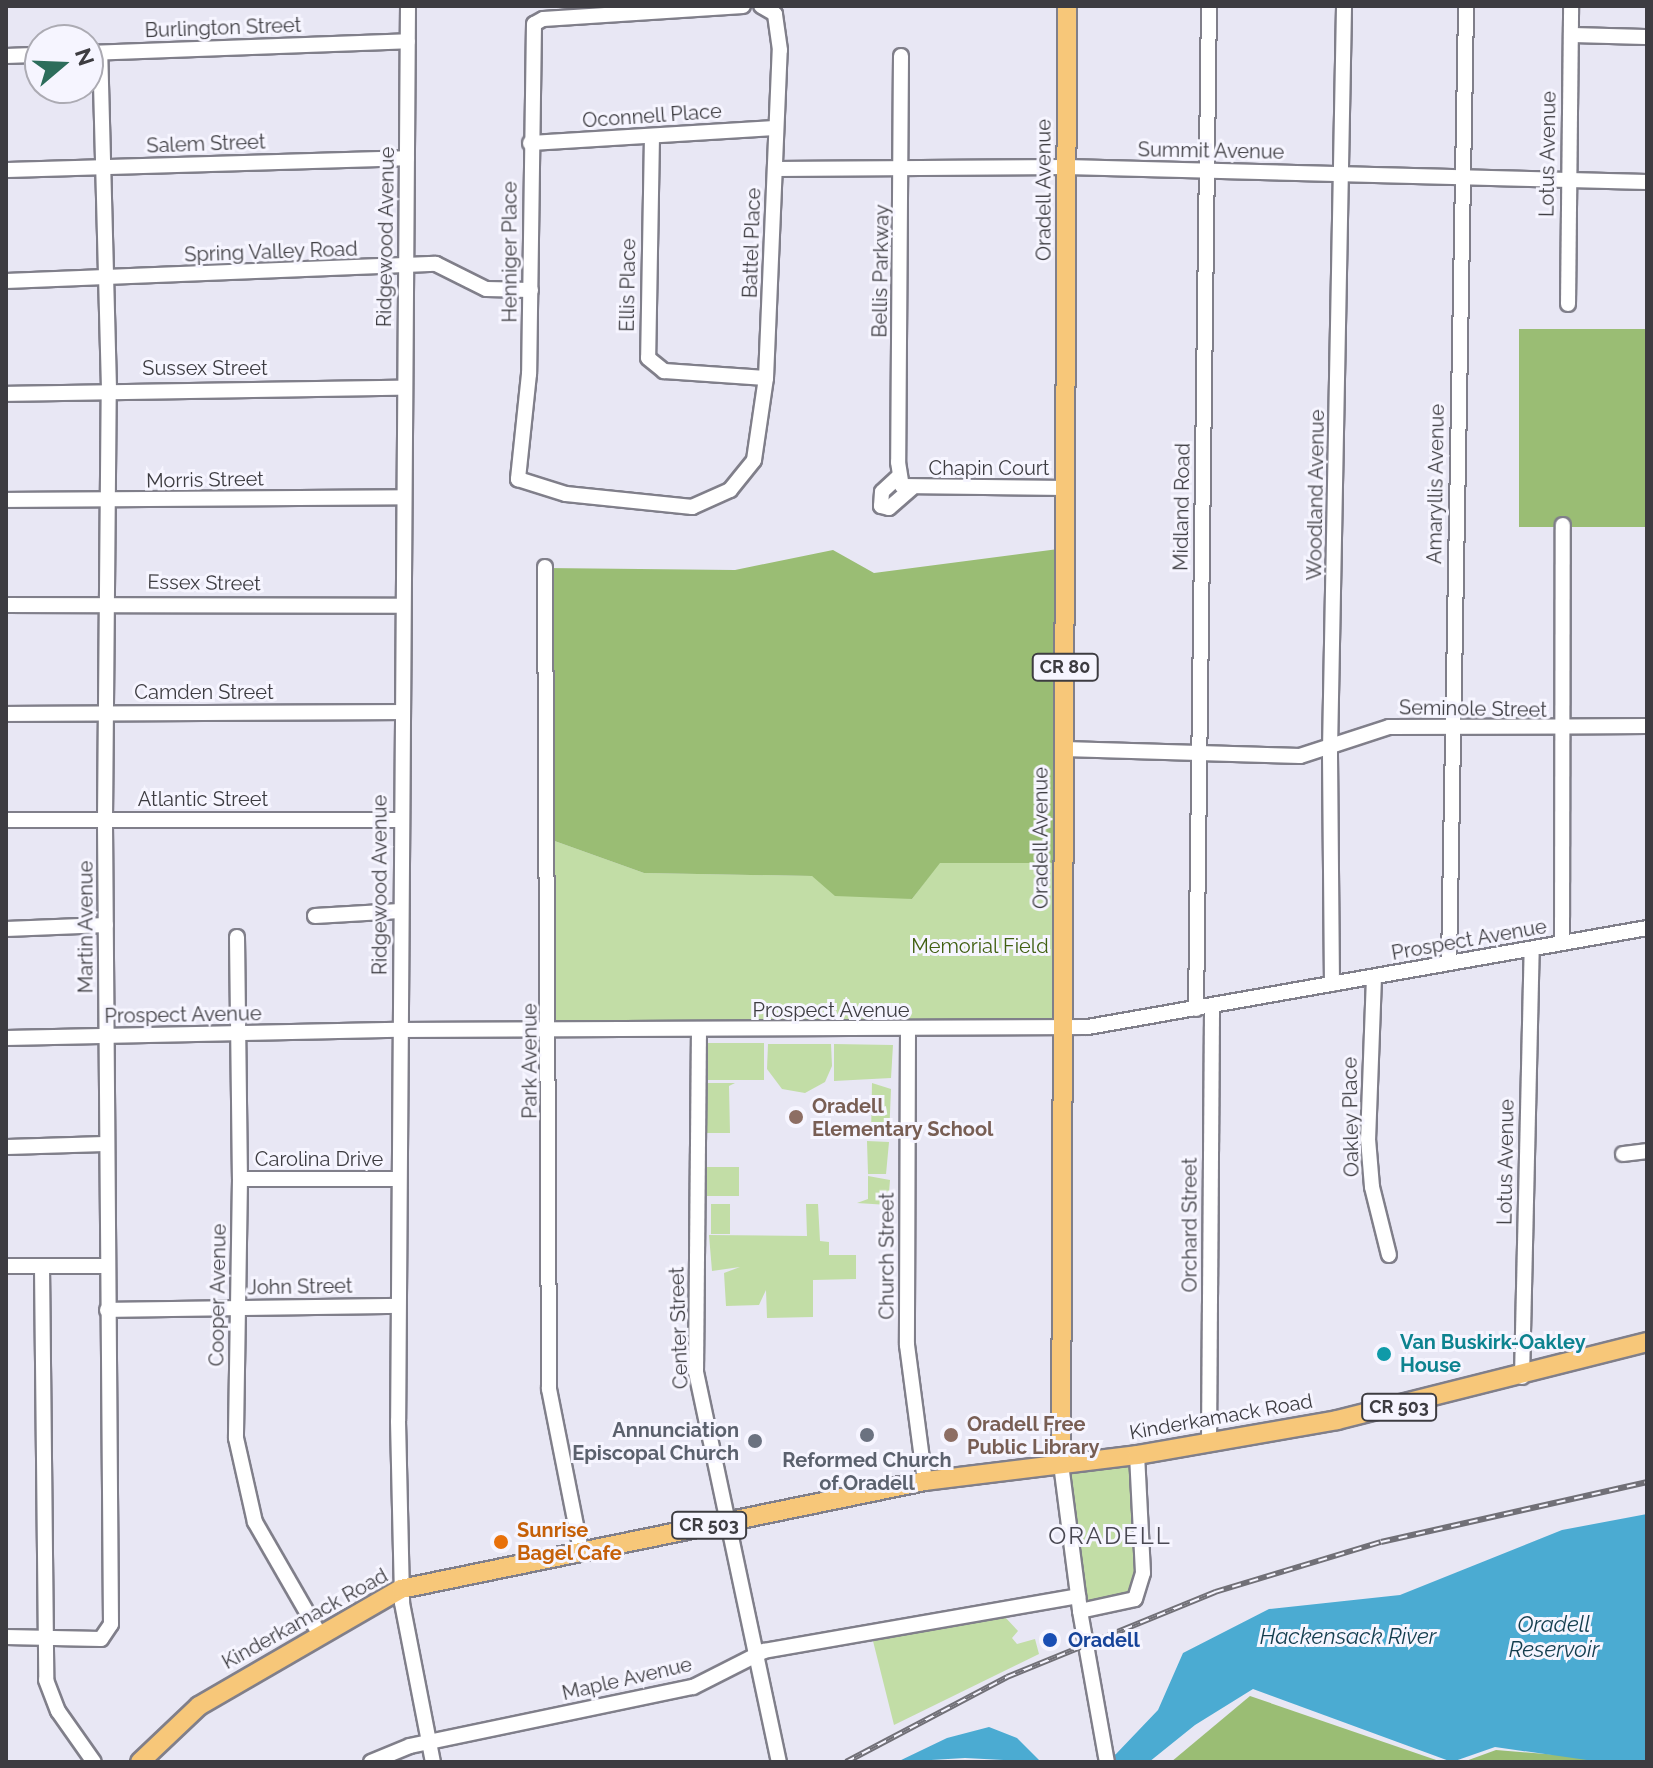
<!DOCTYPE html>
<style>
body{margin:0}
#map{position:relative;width:1653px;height:1768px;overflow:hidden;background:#e8e7f4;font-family:Raleway,sans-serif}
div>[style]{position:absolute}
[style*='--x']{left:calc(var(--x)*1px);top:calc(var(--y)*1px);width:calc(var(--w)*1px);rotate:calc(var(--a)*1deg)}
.green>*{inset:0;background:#c2dda6;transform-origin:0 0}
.forest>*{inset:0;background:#9abd74;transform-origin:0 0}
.water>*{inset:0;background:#4babd2}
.roads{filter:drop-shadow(2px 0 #807f8a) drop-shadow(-2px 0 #807f8a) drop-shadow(0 2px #807f8a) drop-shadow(0 -2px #807f8a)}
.minor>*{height:14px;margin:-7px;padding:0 7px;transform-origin:7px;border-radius:7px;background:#fff}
.major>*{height:18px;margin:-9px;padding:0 9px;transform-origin:9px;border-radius:9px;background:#f7c779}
.rail>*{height:6px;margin-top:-3px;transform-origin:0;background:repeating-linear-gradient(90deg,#f6f5ff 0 9px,#717077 0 18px);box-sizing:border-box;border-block:2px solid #717077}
.dots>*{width:22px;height:22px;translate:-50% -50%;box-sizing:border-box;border:4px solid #f6f5ff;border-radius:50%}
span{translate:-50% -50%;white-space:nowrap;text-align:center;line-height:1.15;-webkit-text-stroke:6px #f6f5ff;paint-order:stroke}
.shield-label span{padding:2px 6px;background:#f6f5ff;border:2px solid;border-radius:6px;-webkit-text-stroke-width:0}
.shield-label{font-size:18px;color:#3d3c41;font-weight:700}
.street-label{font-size:20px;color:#3d3c41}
.park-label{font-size:20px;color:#416012}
.education-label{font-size:20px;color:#785e54;font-weight:700}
.left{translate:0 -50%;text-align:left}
.culture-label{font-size:20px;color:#0d838f;font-weight:700}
.worship-label{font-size:20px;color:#5b616d;font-weight:700}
.right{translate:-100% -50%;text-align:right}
.food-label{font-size:20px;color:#c56008;font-weight:700}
.transit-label{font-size:20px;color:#164399;font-weight:700}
.water-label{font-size:22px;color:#133d4e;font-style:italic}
.quarter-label{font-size:24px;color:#494852;letter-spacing:2px}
.frame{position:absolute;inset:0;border:8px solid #3d3c41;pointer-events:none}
.north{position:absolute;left:24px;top:24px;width:80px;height:80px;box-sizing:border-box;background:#f6f5ff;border:2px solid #acabb3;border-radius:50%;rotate:71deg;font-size:22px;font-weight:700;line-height:32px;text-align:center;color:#3d3c41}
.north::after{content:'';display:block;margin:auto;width:28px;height:36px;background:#2c6d5b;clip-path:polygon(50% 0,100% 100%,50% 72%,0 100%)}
</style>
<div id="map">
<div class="green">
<i style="clip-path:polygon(549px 839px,644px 873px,812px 876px,912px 899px,939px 863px,1063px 863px,1063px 1027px,550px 1030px)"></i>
<i style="left:764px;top:1043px;width:37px;height:56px;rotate:90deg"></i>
<i style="clip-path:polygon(768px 1044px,831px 1044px,832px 1066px,825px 1082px,805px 1093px,782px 1089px,767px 1069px)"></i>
<i style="clip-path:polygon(834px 1044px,893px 1045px,891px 1078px,834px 1081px)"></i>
<i style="clip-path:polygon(706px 1083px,735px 1083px,729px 1086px,730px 1133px,706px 1133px)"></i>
<i style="clip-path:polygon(872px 1083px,891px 1089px,889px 1137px,871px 1136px)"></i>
<i style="clip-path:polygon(867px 1141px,889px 1142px,886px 1174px,868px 1174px)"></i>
<i style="left:707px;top:1167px;width:32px;height:29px"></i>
<i style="clip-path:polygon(868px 1176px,890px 1180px,888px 1205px,857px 1203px,868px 1199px)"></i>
<i style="left:711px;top:1204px;width:19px;height:30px"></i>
<i style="clip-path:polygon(806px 1204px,818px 1204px,820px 1241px,829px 1242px,829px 1255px,856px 1255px,856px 1279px,813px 1280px,813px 1317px,767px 1318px,766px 1290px,759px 1305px,726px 1306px,724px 1273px,740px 1267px,712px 1271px,709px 1235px,807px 1236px)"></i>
<i style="clip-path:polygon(1137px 1455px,1143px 1573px,1135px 1599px,1080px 1611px,1061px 1464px)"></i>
<i style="clip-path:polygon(1005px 1617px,1018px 1631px,1012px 1638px,1017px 1644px,1035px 1639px,1039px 1654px,894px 1725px,873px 1641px)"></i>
</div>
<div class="forest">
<i style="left:1647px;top:329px;width:198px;height:128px;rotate:90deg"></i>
<i style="clip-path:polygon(1066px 548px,1063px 863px,940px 863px,912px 899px,835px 896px,812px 876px,644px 873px,549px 839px,545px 568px,735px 570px,833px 550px,874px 573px)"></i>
<i style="clip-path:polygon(1250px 1696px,1442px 1762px,1171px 1762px)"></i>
<i style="clip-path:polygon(1496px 1750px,1597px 1758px,1601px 1762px,1463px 1762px)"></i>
</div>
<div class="water">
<i style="clip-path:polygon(1647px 1514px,1647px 1762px,1601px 1762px,1495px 1747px,1452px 1762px,1253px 1689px,1195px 1725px,1149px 1762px,1099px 1762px,1116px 1754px,1158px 1710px,1183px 1653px,1269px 1609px,1400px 1595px,1562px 1530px)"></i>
<i style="clip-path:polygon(989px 1727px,1017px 1738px,1041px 1762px,965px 1758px,897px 1762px,947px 1738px)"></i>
</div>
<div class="roads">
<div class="minor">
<i style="--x:408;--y:6;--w:1415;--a:90.4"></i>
<i style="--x:398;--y:1421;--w:182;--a:88.7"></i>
<i style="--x:402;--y:1603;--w:162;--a:79"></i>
<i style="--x:743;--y:6;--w:200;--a:176.3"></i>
<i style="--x:543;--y:19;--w:10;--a:151"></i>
<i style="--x:534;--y:24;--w:350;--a:90.8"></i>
<i style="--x:529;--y:374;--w:106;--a:96"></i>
<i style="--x:518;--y:479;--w:50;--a:17.4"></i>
<i style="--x:566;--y:494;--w:127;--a:5.9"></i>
<i style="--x:692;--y:507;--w:42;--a:-24.1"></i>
<i style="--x:730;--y:490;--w:38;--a:-51"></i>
<i style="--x:754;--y:460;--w:83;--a:-81.7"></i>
<i style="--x:766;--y:378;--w:328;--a:-87.6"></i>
<i style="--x:780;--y:50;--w:36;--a:-98"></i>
<i style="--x:775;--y:14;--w:16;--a:-150"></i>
<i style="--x:1571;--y:35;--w:76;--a:1.5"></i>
<i style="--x:88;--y:53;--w:320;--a:-2.1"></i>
<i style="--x:6;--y:56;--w:34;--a:-2"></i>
<i style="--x:901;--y:56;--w:406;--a:90.4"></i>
<i style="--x:898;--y:462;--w:24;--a:81"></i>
<i style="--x:902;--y:486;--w:164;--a:0.7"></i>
<i style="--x:652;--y:136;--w:222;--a:91"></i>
<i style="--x:648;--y:358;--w:21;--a:39"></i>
<i style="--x:664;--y:371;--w:102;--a:3.9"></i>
<i style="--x:530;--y:143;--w:246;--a:-3.5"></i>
<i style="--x:775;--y:169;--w:291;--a:-0.4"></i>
<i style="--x:1066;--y:167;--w:581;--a:1.48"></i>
<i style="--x:6;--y:170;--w:401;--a:-1.7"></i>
<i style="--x:6;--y:281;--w:430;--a:-2.3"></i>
<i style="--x:436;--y:264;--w:56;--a:26.6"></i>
<i style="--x:486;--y:289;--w:45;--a:1.3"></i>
<i style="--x:1568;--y:304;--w:298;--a:-89.4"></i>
<i style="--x:6;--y:394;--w:399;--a:-0.9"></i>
<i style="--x:899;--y:476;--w:23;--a:137"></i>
<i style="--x:882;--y:492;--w:14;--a:94"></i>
<i style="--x:881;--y:506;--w:8;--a:14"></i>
<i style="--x:889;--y:508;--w:30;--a:-41"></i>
<i style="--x:6;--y:500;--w:398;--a:-0.4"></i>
<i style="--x:545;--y:567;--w:822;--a:89.72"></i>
<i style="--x:549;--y:1389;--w:165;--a:78.8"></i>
<i style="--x:6;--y:605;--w:395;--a:0.1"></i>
<i style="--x:6;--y:714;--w:395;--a:-0.3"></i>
<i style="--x:1064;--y:749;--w:236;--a:1.7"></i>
<i style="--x:1300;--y:756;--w:94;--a:-18"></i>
<i style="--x:1389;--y:727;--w:258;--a:-0.2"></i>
<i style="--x:6;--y:820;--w:394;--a:0"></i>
<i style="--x:315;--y:916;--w:85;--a:-3.4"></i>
<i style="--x:6;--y:929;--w:100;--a:-2.3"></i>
<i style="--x:237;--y:937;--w:242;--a:89.3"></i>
<i style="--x:240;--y:1179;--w:259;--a:90.9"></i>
<i style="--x:236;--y:1438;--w:86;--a:77.3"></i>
<i style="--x:255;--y:1522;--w:130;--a:60.1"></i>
<i style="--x:1562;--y:943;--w:418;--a:-89.9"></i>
<i style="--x:1449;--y:963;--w:957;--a:-88.98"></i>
<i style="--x:1374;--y:977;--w:162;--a:92.1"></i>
<i style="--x:1368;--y:1139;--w:48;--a:85.2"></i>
<i style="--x:1372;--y:1187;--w:70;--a:76"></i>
<i style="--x:1332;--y:984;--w:234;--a:-90.5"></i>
<i style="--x:1330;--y:750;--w:744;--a:-88.92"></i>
<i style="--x:1196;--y:1009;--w:1003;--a:-89.26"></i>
<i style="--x:699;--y:1029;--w:343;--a:90.5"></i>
<i style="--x:696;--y:1372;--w:399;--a:78"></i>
<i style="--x:908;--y:1030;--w:315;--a:90.2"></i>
<i style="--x:907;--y:1345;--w:137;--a:82.5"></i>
<i style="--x:6;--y:1038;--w:392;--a:-1.2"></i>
<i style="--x:398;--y:1030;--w:690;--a:-0.25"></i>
<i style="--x:1088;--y:1027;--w:568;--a:-10.04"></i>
<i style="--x:6;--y:1147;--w:100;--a:-1.7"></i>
<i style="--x:1623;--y:1154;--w:24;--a:-7"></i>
<i style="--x:240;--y:1179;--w:158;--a:0"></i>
<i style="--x:6;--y:1266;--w:101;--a:0"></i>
<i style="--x:42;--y:1267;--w:413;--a:89.4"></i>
<i style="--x:46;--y:1680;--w:33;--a:69"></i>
<i style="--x:58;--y:1711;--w:62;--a:54.8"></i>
<i style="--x:107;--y:1310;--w:291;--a:-0.8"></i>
<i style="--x:1522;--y:1377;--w:428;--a:-88.7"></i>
<i style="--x:1209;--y:1443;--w:437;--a:-89.6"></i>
<i style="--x:1061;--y:1464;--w:148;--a:82.6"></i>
<i style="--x:1080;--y:1611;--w:153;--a:79.9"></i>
<i style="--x:1080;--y:1611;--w:56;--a:-12.3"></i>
<i style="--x:1135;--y:1599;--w:27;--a:-73"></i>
<i style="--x:1143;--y:1573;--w:118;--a:-92.9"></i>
<i style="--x:6;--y:1637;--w:95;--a:1.2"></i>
<i style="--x:101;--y:1639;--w:18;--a:-56"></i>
<i style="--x:111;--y:1624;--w:805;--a:-90.43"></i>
<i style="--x:105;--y:819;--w:430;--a:-89.5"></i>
<i style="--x:109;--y:389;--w:336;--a:-91.5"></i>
<i style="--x:371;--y:1762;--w:42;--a:-22.3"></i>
<i style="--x:410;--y:1746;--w:289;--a:-11.8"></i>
<i style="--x:693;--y:1687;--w:80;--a:-26.9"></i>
<i style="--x:764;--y:1651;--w:319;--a:-9.9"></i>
</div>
<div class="major">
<i style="--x:1061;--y:1464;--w:1458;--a:-89.76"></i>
<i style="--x:140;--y:1762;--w:81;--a:-43.5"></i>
<i style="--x:199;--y:1706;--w:233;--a:-30.1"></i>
<i style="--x:401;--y:1589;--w:535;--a:-11.65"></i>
<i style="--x:925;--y:1481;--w:214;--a:-7"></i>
<i style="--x:1137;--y:1455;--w:203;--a:-9.9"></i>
<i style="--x:1337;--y:1420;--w:320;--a:-14.1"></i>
</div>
</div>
<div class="rail">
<i style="--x:846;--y:1762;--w:182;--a:-27.8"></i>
<i style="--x:1007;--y:1677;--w:225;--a:-22.2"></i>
<i style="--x:1215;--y:1592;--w:173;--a:-16.8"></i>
<i style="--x:1381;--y:1542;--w:273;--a:-12.7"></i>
</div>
<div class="dots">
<i style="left:796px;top:1117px;background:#8d6e63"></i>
<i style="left:1384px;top:1354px;background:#0f9aa8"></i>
<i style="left:867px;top:1435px;background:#6b7280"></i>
<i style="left:951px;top:1435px;background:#8d6e63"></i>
<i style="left:755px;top:1441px;background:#6b7280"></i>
<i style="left:501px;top:1542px;background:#e8710a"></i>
<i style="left:1050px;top:1640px;background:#1a4fb4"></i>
</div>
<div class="shield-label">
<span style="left:1065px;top:667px">CR 80</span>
<span style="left:1399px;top:1407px">CR 503</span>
<span style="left:709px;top:1525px">CR 503</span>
</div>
<div class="street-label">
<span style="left:223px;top:28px;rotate:-2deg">Burlington Street</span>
<span style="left:652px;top:116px;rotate:-4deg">Oconnell Place</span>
<span style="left:206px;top:144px;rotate:-2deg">Salem Street</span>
<span style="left:1211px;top:151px;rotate:1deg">Summit Avenue</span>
<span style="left:1548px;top:154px;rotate:-89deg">Lotus Avenue</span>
<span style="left:1044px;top:190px;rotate:-90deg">Oradell Avenue</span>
<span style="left:386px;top:237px;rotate:-89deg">Ridgewood Avenue</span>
<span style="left:752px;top:243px;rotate:-88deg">Battel Place</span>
<span style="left:271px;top:252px;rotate:-2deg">Spring Valley Road</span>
<span style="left:510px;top:252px;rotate:-90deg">Henniger Place</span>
<span style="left:881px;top:271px;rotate:-89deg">Bellis Parkway</span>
<span style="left:628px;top:285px;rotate:-89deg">Ellis Place</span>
<span style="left:205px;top:368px">Sussex Street</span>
<span style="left:989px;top:468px">Chapin Court</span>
<span style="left:205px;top:480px;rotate:-1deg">Morris Street</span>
<span style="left:1436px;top:484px;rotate:-89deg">Amaryllis Avenue</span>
<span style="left:1316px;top:495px;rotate:-89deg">Woodland Avenue</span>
<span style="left:1182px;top:507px;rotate:-89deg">Midland Road</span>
<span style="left:204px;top:583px;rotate:1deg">Essex Street</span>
<span style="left:204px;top:692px">Camden Street</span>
<span style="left:1473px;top:709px;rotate:1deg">Seminole Street</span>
<span style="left:203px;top:799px">Atlantic Street</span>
<span style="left:1041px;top:838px;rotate:-90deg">Oradell Avenue</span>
<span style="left:380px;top:885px;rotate:-90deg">Ridgewood Avenue</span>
<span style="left:86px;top:927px;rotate:-90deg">Martin Avenue</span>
<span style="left:1469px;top:940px;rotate:-10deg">Prospect Avenue</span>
<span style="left:831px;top:1010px">Prospect Avenue</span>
<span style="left:183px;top:1015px;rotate:-1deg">Prospect Avenue</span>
<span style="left:530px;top:1061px;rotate:-90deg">Park Avenue</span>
<span style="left:1351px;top:1117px;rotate:-91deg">Oakley Place</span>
<span style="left:319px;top:1159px">Carolina Drive</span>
<span style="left:1506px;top:1162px;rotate:-89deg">Lotus Avenue</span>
<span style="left:1190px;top:1225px;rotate:-90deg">Orchard Street</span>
<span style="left:887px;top:1256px;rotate:-90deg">Church Street</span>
<span style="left:300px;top:1287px;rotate:-1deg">John Street</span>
<span style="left:218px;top:1295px;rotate:-89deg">Cooper Avenue</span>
<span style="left:679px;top:1328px;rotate:-92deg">Center Street</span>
<span style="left:1221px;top:1417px;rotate:-10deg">Kinderkamack Road</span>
<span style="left:305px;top:1619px;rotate:-29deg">Kinderkamack Road</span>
<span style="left:627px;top:1679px;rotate:-13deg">Maple Avenue</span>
</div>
<div class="park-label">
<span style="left:980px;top:946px">Memorial Field</span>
</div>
<div class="education-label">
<span class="left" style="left:812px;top:1118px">Oradell<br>Elementary School</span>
<span class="left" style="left:967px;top:1436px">Oradell Free<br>Public Library</span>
</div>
<div class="culture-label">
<span class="left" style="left:1400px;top:1354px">Van Buskirk-Oakley<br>House</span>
</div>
<div class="worship-label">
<span class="right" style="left:739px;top:1442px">Annunciation<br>Episcopal Church</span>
<span style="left:867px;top:1472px">Reformed Church<br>of Oradell</span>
</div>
<div class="food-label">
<span class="left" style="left:517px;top:1542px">Sunrise<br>Bagel Cafe</span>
</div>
<div class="transit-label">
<span class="left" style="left:1068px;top:1640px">Oradell</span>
</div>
<div class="water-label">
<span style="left:1554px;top:1637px">Oradell<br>Reservoir</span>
<span style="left:1348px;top:1637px">Hackensack River</span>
</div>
<div class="quarter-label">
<span style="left:1110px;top:1536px">ORADELL</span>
</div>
<div class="frame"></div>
<div class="north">N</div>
</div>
